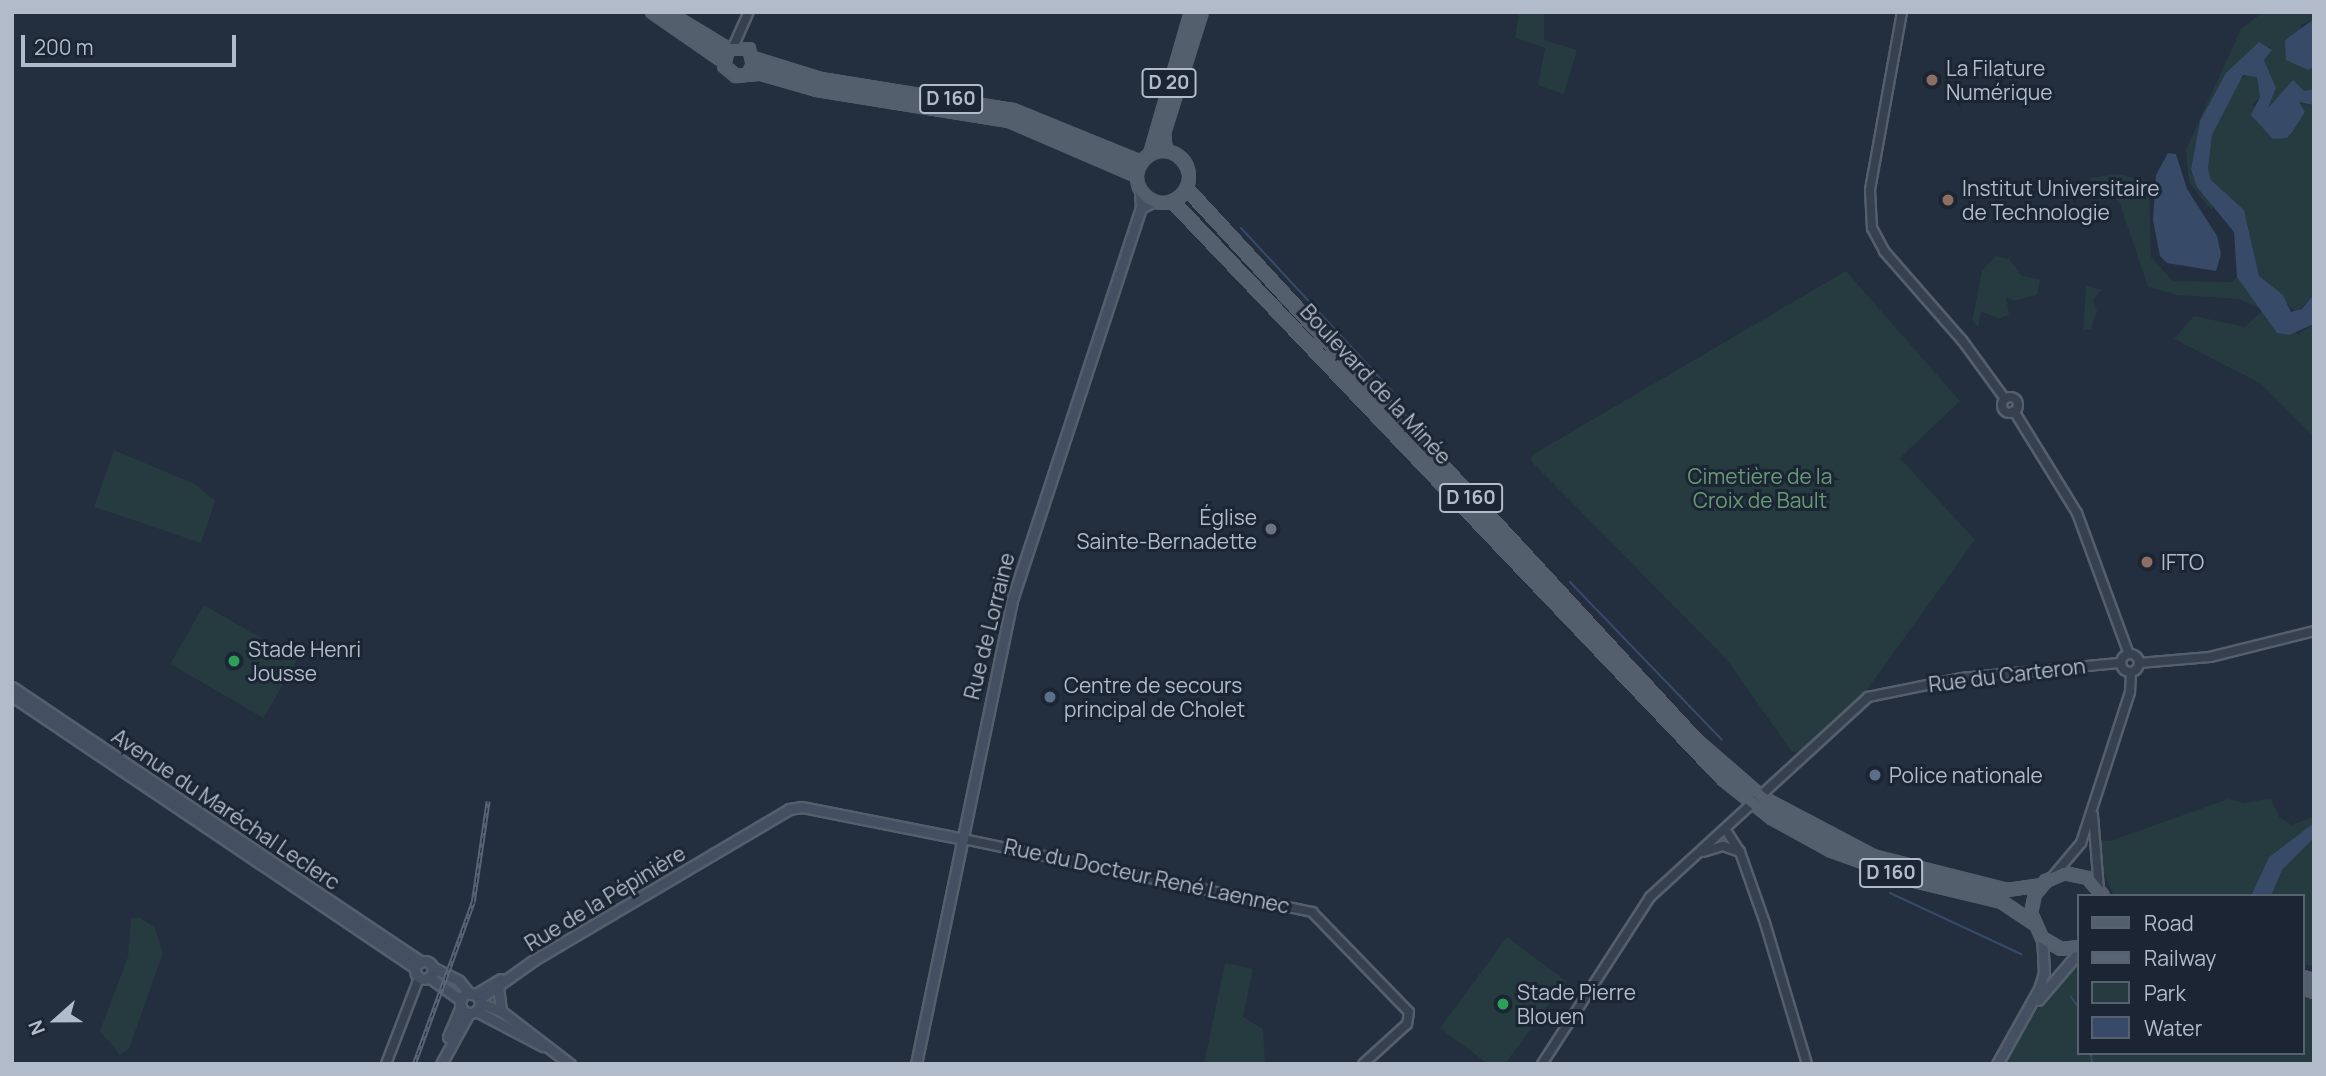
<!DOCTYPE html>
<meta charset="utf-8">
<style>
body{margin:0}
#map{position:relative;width:2326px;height:1076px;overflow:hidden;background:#232e3e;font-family:Manrope,sans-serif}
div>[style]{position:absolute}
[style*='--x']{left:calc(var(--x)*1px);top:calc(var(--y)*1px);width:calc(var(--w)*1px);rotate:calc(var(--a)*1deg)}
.green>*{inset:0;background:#253b3f;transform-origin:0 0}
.water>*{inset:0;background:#374b68}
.stream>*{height:2px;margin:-1px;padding:0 1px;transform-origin:1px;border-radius:1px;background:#374b68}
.roads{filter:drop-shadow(2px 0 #555e6c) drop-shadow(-2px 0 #555e6c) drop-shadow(0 2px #555e6c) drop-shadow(0 -2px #555e6c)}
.tertiary>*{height:8px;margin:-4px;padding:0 4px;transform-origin:4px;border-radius:4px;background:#37404e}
.tertiary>.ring{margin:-4px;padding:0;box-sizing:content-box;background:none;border:8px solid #37404e;border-radius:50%}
.secondary>*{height:9px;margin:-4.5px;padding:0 4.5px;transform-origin:4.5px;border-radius:4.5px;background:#444f61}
.secondary>.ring{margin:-4.5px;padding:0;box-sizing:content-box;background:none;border:9px solid #444f61;border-radius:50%}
.primary>*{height:10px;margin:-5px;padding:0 5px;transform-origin:5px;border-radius:5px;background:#545f6e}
.primary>.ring{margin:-5px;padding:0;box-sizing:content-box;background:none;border:10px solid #545f6e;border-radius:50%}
.rail>*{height:4.5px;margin-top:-2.25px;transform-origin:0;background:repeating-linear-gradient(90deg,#1c2533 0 5px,#586475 0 10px);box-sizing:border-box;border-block:2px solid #586475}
.dots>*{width:19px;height:19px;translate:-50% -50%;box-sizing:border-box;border:4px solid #1c2533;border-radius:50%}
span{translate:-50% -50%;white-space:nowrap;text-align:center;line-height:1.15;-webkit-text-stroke:6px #1c2533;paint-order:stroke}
.shield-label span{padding:2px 5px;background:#1c2533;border:2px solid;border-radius:5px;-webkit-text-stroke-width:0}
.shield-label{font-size:19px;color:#b2bbc9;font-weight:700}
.poi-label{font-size:21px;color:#b2bbc9}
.left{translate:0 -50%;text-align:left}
.right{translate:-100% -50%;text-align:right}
.street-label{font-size:21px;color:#b2bbc9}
.park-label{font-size:21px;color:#689b75}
.frame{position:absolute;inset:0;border:14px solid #b2bbc9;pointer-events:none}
.legend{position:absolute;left:2077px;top:894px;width:228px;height:161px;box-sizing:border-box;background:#1c2533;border:2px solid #58616f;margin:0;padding:9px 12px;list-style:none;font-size:21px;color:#b2bbc9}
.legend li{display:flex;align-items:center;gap:14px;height:35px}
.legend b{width:35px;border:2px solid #58616f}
.north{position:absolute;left:21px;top:985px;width:70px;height:70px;-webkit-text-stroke:5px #1c2533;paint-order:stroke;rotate:249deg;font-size:19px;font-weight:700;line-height:28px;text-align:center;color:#b2bbc9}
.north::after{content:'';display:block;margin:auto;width:24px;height:32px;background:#b2bbc9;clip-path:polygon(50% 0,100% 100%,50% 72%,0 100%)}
.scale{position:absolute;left:21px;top:35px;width:215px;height:32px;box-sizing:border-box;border:4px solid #b2bbc9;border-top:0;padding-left:9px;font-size:21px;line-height:24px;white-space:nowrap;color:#b2bbc9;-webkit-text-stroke:5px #1c2533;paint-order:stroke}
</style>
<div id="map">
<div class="green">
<i style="clip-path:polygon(1519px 12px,1544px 12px,1544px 40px,1577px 50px,1564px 94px,1538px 85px,1545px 48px,1515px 38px)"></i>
<i style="clip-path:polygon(2263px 12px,2314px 12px,2314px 19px,2301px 25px,2308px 70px,2314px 67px,2314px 89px,2268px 108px,2276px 88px,2264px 60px,2271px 45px,2209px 108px,2200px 121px,2191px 169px,2197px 187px,2216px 205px,2211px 210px,2189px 182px,2186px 149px,2241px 29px)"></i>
<i style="clip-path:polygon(2250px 72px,2257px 77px,2260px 97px,2252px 105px,2293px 131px,2305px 112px,2298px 103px,2314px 105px,2314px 294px,2297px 313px,2259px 276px,2244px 210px,2211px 180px,2208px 169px,2212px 135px,2235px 84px)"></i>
<i style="clip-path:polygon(2117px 174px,2149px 181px,2151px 257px,2173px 281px,2232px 282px,2237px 277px,2267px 313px,2298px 334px,2314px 324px,2314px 437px,2260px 383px,2174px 339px,2194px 316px,2245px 327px,2263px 310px,2239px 299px,2177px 295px,2148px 287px,2119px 201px,2088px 178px)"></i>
<i style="clip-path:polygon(1995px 256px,2009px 259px,2022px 276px,2040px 279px,2037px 295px,2014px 301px,2006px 297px,2009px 314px,1999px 319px,1981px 311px,1978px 327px,1972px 321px,1982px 271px)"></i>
<i style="clip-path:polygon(1846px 271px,1960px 401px,1900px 458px,1975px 540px,1858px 702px,1806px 751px,1792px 752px,1727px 660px,1531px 461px,1532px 455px)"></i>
<i style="clip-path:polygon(2086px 285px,2101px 290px,2093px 300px,2097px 310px,2091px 329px,2083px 330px)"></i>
<i style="clip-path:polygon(114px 450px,195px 484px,215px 501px,201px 543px,94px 507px)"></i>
<i style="left:204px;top:605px;width:108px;height:68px;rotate:30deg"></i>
<i style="clip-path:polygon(2271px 798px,2279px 817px,2292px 825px,2314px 816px,2314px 823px,2269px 857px,2251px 896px,2114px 896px,2100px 866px,2098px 840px,2110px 841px,2228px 799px,2244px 803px)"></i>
<i style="clip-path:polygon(2314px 838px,2314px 966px,2303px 965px,2303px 896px,2271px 896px,2282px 870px)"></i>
<i style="clip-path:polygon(139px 917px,155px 928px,163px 953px,129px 1049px,120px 1055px,100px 1031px,128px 957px,131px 918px)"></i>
<i style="clip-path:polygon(1507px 937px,1566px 981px,1505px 1064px,1488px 1064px,1440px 1028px)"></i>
<i style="clip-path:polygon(1225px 963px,1253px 969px,1243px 1017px,1263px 1029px,1265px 1064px,1204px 1064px)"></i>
<i style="clip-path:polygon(2079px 964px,2079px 1053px,2303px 1053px,2303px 994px,2314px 998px,2314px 1064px,2003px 1064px,2036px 1011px)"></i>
</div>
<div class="water">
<i style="clip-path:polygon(2314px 19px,2314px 67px,2308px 70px,2286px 60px,2285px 40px)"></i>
<i style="clip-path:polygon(2259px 42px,2272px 50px,2264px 60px,2276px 88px,2268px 108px,2293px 80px,2304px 91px,2314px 89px,2314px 105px,2299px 102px,2305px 112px,2293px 131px,2287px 138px,2273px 139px,2251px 115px,2260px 97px,2257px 77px,2243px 75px,2212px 135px,2208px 169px,2211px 180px,2244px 210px,2259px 276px,2283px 295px,2291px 312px,2302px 309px,2314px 294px,2314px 324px,2289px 335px,2277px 333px,2237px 277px,2234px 232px,2197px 187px,2191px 169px,2200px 121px,2226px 73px)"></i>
<i style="clip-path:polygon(2168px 153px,2176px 154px,2187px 189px,2217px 236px,2221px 254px,2216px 271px,2167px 263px,2160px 256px,2153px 220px,2156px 175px)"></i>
<i style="clip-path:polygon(2314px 823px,2314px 838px,2282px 870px,2271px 896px,2251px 896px,2269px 857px)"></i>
</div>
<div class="stream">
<i style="--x:1241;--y:228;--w:222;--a:47.2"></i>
<i style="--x:1570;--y:582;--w:219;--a:46.1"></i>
<i style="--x:1890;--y:893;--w:145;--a:25"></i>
<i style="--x:2071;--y:997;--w:14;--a:54"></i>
<i style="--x:2091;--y:1053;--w:11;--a:85"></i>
</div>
<div class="roads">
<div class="tertiary">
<i style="--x:1902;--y:12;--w:181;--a:100.2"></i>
<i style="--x:1870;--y:190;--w:38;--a:87"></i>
<i style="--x:1872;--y:228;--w:26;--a:62"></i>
<i style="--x:1884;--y:251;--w:118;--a:48.8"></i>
<i style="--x:1962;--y:340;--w:73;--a:53.9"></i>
<i style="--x:734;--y:45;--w:36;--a:-66"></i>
<i class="ring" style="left:2002px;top:397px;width:8px;height:8px"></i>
<i style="--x:2014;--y:411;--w:120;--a:58.3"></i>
<i style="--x:2077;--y:513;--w:150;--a:69.8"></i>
<i class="ring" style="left:2121px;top:654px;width:10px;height:10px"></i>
<i style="--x:2139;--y:663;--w:71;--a:-4.8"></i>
<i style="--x:2210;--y:657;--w:107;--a:-14"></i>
<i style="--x:2093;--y:815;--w:74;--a:85.4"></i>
<i style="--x:1725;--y:829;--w:27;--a:57"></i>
<i style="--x:1740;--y:852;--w:75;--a:70.6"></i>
<i style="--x:1765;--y:923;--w:147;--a:73.4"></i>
<i style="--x:963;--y:839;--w:357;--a:11.8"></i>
<i style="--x:1312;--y:912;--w:139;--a:45.9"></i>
<i style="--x:1409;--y:1012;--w:12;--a:99"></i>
<i style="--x:1407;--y:1024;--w:59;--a:137.7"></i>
<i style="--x:1703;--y:852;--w:21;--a:-17"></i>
<i style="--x:1723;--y:846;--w:18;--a:19"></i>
<i style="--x:2054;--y:875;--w:42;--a:-49.8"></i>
<i style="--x:2081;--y:843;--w:159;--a:-72"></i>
<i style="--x:2130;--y:692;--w:20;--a:-87"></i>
<i style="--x:386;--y:1064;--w:92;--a:-69"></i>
<i style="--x:1542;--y:1064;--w:199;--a:-57.1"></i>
<i style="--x:1650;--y:897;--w:296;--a:-42.5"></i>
<i style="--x:1868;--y:697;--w:95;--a:-11.5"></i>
<i style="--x:1961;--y:678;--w:161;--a:-5.4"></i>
</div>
<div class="secondary">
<i style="--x:1141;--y:208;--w:15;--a:-28"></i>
<i style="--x:12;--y:687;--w:491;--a:33.9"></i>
<i style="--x:12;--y:696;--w:486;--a:34"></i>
<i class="ring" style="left:415px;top:961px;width:9px;height:9px"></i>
<i style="--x:432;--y:967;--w:30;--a:27"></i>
<i style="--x:459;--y:981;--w:17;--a:50"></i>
<i style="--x:429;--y:977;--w:39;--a:36"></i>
<i style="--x:498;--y:986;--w:25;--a:83"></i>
<i class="ring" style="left:460px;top:993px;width:11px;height:11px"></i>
<i style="--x:474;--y:995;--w:31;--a:-31"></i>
<i style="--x:479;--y:999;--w:67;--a:-35.3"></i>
<i style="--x:534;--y:960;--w:296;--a:-30.6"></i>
<i style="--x:789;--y:809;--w:13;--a:-9"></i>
<i style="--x:802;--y:807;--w:164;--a:11.2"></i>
<i style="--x:2038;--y:1000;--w:63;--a:-49.5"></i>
<i style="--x:480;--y:1003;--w:22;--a:21"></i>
<i style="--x:501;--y:1011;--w:87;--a:37.5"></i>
<i style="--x:476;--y:1011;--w:76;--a:27.6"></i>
<i style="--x:448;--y:1037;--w:33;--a:-67"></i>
<i style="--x:441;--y:1064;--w:58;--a:-61.2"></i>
<i style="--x:916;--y:1064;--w:477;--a:-78.3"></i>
<i style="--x:1013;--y:597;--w:410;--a:-71.8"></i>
<i style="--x:1141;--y:208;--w:19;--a:-93"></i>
<i style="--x:1997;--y:1064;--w:86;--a:-60.8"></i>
<i style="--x:2039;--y:989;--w:17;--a:-73"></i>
<i style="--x:2044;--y:973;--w:35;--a:-93"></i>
</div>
<div class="primary">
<i style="--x:652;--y:12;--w:86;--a:34.6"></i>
<i style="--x:667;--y:12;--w:71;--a:31.2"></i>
<i style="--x:753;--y:58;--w:71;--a:17.2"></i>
<i style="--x:821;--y:79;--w:194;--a:9.2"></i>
<i style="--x:1013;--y:110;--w:138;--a:22.1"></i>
<i style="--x:748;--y:74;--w:10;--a:-61"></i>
<i style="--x:753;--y:65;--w:16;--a:-104"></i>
<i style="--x:749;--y:49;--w:21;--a:180"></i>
<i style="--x:728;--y:49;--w:17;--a:103"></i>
<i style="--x:724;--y:66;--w:16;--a:40"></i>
<i style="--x:736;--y:76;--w:25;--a:-5"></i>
<i style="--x:761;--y:74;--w:58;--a:15.9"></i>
<i style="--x:817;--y:90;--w:194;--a:9.2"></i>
<i style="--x:1009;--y:121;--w:139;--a:23.3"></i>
<i style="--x:1166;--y:150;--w:17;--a:-97"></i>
<i style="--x:1164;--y:133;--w:127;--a:-72.6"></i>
<i class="ring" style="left:1137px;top:151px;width:42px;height:42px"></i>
<i style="--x:1150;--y:154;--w:148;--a:-73.9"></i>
<i style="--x:1187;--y:189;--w:749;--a:47.27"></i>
<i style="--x:1695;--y:739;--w:90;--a:40.9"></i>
<i style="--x:1763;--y:798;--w:124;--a:27.8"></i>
<i style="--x:1873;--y:856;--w:138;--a:14.2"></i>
<i style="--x:2007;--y:890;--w:34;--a:-8"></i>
<i style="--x:1173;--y:202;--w:797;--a:46.37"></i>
<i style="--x:1723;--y:779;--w:63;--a:38.5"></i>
<i style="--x:1772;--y:818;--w:68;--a:28.8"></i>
<i style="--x:1832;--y:851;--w:91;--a:19.8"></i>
<i style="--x:1918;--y:882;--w:86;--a:13.4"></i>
<i style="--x:2002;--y:902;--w:37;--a:34"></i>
<i style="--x:2079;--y:947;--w:18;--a:174"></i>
<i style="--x:2061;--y:949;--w:22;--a:-150"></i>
<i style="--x:2042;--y:938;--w:27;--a:-114"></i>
<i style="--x:2031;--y:913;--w:19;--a:-78"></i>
<i style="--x:2035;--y:894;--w:17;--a:-50"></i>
<i style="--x:2046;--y:881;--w:20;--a:-24"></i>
<i style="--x:2064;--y:873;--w:25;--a:12"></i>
<i style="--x:2088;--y:878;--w:23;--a:50"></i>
<i style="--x:2303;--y:977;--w:11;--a:15"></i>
<i style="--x:2303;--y:988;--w:12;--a:20"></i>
</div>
</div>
<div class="rail">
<i style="--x:414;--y:1064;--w:172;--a:-70"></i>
<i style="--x:473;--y:902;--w:102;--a:-81.6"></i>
</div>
<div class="dots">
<i style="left:1932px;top:80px;background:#8d6e63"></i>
<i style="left:1948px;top:200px;background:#8d6e63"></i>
<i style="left:1271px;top:529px;background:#6b7280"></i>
<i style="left:2147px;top:562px;background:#8d6e63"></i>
<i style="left:234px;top:661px;background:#2e9e5b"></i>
<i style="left:1050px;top:697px;background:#5c6f8a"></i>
<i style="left:1875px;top:775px;background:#5c6f8a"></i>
<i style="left:1503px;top:1004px;background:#2e9e5b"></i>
</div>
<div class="shield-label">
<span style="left:1169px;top:83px">D 20</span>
<span style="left:951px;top:99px">D 160</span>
<span style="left:1471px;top:498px">D 160</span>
<span style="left:1891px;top:873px">D 160</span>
</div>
<div class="poi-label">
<span class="left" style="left:1946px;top:80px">La Filature<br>Numérique</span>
<span class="left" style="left:1962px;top:200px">Institut Universitaire<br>de Technologie</span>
<span class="right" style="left:1257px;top:529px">Église<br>Sainte-Bernadette</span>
<span class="left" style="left:2161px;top:562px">IFTO</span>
<span class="left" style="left:248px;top:661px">Stade Henri<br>Jousse</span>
<span class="left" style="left:1064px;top:697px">Centre de secours<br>principal de Cholet</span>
<span class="left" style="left:1889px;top:775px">Police nationale</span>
<span class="left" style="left:1517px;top:1004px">Stade Pierre<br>Blouen</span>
</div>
<div class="street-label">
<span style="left:1376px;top:384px;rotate:47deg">Boulevard de la Minée</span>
<span style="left:989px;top:626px;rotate:-76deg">Rue de Lorraine</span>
<span style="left:2007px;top:675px;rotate:-7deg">Rue du Carteron</span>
<span style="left:226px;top:809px;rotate:34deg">Avenue du Maréchal Leclerc</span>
<span style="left:1147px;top:876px;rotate:12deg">Rue du Docteur René Laennec</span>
<span style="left:605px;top:898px;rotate:-31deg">Rue de la Pépinière</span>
</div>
<div class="park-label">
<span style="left:1760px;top:488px">Cimetière de la<br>Croix de Bault</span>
</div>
<div class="frame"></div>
<ul class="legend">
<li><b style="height:9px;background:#545f6e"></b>Road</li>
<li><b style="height:9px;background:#586475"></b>Railway</li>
<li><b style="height:19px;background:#253b3f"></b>Park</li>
<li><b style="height:19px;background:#374b68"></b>Water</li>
</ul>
<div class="north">N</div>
<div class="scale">200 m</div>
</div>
